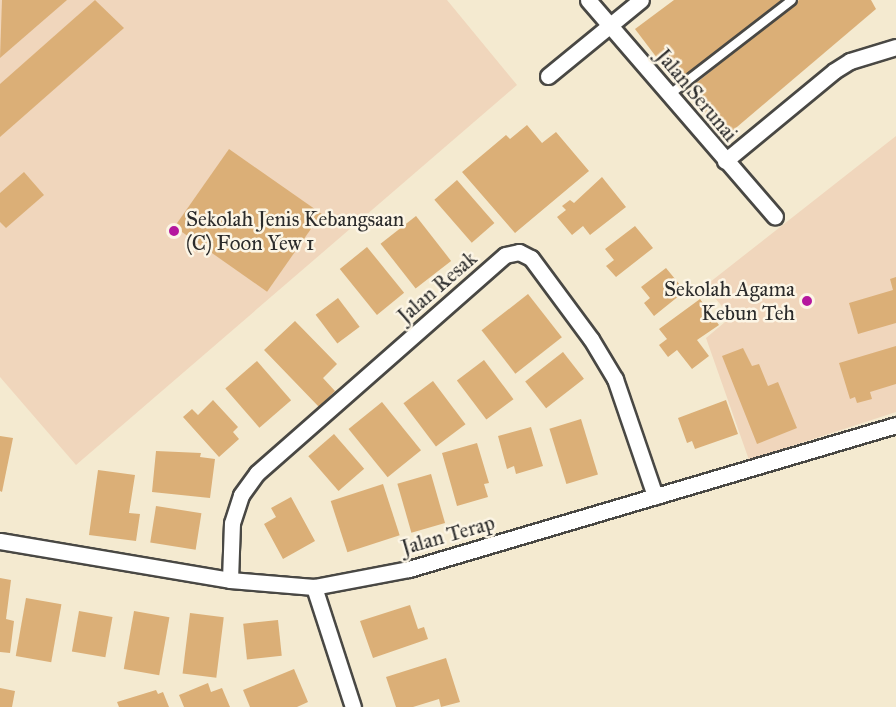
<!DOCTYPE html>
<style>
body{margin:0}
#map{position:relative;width:896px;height:707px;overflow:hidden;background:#f4ead0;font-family:"IM FELL Great Primer",serif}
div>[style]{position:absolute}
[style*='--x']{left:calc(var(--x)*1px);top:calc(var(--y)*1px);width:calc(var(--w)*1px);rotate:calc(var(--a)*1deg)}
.built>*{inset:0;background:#f0d6bc}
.building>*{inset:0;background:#dbaf77;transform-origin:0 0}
.roads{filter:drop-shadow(2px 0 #494844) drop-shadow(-2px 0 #494844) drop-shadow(0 2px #494844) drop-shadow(0 -2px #494844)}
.service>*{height:8px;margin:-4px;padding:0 4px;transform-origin:4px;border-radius:4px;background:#fff}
.minor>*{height:15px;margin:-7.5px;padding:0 7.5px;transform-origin:7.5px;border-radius:7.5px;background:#fff}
.dots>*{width:16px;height:16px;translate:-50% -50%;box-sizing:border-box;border:3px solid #fcf5e5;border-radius:50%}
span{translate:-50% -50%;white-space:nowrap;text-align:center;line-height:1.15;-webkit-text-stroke:5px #fcf5e5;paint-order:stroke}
.street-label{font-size:21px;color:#2b2b2b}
.poi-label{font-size:21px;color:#2b2b2b}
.left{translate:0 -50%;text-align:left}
.right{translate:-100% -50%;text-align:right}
</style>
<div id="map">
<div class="built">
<i style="clip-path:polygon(0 0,447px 0,517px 85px,76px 465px,0 377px)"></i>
<i style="clip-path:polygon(896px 136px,896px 412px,749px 460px,706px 338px,731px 317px,705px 286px)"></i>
</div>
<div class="building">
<i style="clip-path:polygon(2px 0,67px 0,0 58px)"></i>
<i style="clip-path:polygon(95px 0,124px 28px,0 137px,0 84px)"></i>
<i style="clip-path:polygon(674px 0,784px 0,676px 83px,635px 29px)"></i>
<i style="clip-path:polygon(799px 0,871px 0,876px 9px,724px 138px,685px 92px)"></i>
<i style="clip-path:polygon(527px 125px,542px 143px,556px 132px,589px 171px,515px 233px,462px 172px,506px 135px,510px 139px)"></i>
<i style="left:229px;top:149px;width:113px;height:95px;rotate:35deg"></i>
<i style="clip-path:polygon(24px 172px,44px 195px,6px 228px,0 222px,0 193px)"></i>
<i style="clip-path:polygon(602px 177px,626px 207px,590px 235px,583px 226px,572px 235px,557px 217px,566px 210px,562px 206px,570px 200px,574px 203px)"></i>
<i style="left:457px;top:180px;width:57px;height:30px;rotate:49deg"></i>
<i style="left:416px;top:216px;width:57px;height:45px;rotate:52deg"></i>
<i style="clip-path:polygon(635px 226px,653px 248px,616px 277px,606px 266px,614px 260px,605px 249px)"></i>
<i style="left:367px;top:247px;width:59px;height:35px;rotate:51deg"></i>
<i style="clip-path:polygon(666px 268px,685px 291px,654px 316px,644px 303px,650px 298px,641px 287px)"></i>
<i style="clip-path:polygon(896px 277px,896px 323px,858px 334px,849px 303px,893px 290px,890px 279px)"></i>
<i style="left:528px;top:294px;width:55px;height:59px;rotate:52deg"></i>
<i style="left:338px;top:298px;width:36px;height:28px;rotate:53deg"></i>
<i style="clip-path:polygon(700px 299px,719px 325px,697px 340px,709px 356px,692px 369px,677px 350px,668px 357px,659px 345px,667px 339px,659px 329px)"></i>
<i style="clip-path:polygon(295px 321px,337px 364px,323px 378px,335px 391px,319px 407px,264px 350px)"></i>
<i style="clip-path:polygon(896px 346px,896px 384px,870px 392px,872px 399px,857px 403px,855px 397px,850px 399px,839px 363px)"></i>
<i style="clip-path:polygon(743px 348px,752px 366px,759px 364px,768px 386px,778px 382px,797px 428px,757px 444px,722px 356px)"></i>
<i style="left:563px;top:352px;width:34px;height:48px;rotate:52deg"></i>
<i style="left:484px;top:360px;width:49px;height:34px;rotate:53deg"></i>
<i style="left:257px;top:361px;width:52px;height:42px;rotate:49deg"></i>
<i style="left:433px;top:381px;width:54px;height:37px;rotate:53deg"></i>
<i style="clip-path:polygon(213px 400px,238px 427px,233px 432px,239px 439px,219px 457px,183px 417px,192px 409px,198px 415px)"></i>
<i style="clip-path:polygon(726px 400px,738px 434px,695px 449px,692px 441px,687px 443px,678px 418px)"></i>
<i style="left:382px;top:402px;width:62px;height:43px;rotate:51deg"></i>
<i style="left:581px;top:419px;width:58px;height:33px;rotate:73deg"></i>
<i style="clip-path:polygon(531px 427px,543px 466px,516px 474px,514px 466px,507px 469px,498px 436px)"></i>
<i style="left:334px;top:434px;width:46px;height:34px;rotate:49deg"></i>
<i style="clip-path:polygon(0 436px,13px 438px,2px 492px,0 491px)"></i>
<i style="clip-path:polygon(477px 443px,489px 483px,484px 484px,488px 497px,457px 506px,442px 453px)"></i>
<i style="clip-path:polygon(156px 451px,201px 453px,200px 457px,215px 459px,210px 498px,152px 492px)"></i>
<i style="clip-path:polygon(98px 470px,135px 475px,129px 513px,140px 514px,136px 541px,89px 535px)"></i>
<i style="left:431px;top:474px;width:51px;height:35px;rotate:74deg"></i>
<i style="left:383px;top:484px;width:54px;height:55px;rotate:72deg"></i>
<i style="clip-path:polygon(291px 497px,315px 541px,283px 559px,264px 524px,276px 517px,271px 508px)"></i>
<i style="left:156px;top:506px;width:46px;height:37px;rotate:9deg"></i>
<i style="clip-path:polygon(0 578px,11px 580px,6px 619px,14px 621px,10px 653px,0 652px)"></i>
<i style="left:26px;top:598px;width:36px;height:59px;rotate:10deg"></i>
<i style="clip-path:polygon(410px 605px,418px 629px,424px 627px,428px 639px,373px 658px,360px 621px)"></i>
<i style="left:79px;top:611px;width:34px;height:41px;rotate:10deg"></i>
<i style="left:134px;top:611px;width:36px;height:59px;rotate:10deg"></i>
<i style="left:190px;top:613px;width:34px;height:61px;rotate:7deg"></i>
<i style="left:278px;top:620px;width:36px;height:35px;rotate:84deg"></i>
<i style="clip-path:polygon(446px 658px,460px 702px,441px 707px,439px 699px,413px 707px,396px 707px,386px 677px)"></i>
<i style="clip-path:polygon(294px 669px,308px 702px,297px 707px,250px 707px,243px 690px)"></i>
<i style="clip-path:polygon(208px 683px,211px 692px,222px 688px,230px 707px,184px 707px,179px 695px)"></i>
<i style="clip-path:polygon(0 688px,15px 691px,12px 707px,0 707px)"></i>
<i style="clip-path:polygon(156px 690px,158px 694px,163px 692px,169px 707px,119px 707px,117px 702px)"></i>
</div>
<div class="roads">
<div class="service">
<i style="--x:669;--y:95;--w:155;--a:-37.7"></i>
</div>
<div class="minor">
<i style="--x:588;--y:0;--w:286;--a:49.2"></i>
<i style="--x:548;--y:76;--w:120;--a:-39.3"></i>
<i style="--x:725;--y:161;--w:141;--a:-39.5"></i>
<i style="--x:834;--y:71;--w:19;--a:-32"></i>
<i style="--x:850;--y:61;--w:48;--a:-16.9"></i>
<i style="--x:0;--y:541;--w:233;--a:9.6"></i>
<i style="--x:230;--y:580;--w:84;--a:4.8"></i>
<i style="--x:314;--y:587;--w:97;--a:-10.7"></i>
<i style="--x:409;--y:569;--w:508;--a:-16.47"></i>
<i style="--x:230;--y:580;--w:57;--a:-88"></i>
<i style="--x:232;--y:523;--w:29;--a:-72"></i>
<i style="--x:241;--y:495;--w:27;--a:-54"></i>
<i style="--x:257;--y:473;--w:330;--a:-41.3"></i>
<i style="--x:505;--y:255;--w:14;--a:-12"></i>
<i style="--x:519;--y:252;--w:13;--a:27"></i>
<i style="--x:531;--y:258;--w:101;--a:53.5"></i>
<i style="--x:591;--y:339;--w:47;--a:59"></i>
<i style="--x:615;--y:379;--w:124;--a:71.1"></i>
<i style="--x:314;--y:587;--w:126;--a:72"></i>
</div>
</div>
<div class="dots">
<i style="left:174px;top:231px;background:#b5179e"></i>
<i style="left:807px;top:301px;background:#b5179e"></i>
</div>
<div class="street-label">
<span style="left:697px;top:95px;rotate:50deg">Jalan Serunai</span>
<span style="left:437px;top:287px;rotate:-41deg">Jalan Resak</span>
<span style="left:448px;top:535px;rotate:-16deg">Jalan Terap</span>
</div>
<div class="poi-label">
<span class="left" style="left:186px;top:231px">Sekolah Jenis Kebangsaan<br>(C) Foon Yew 1</span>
<span class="right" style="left:795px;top:301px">Sekolah Agama<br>Kebun Teh</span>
</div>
</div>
